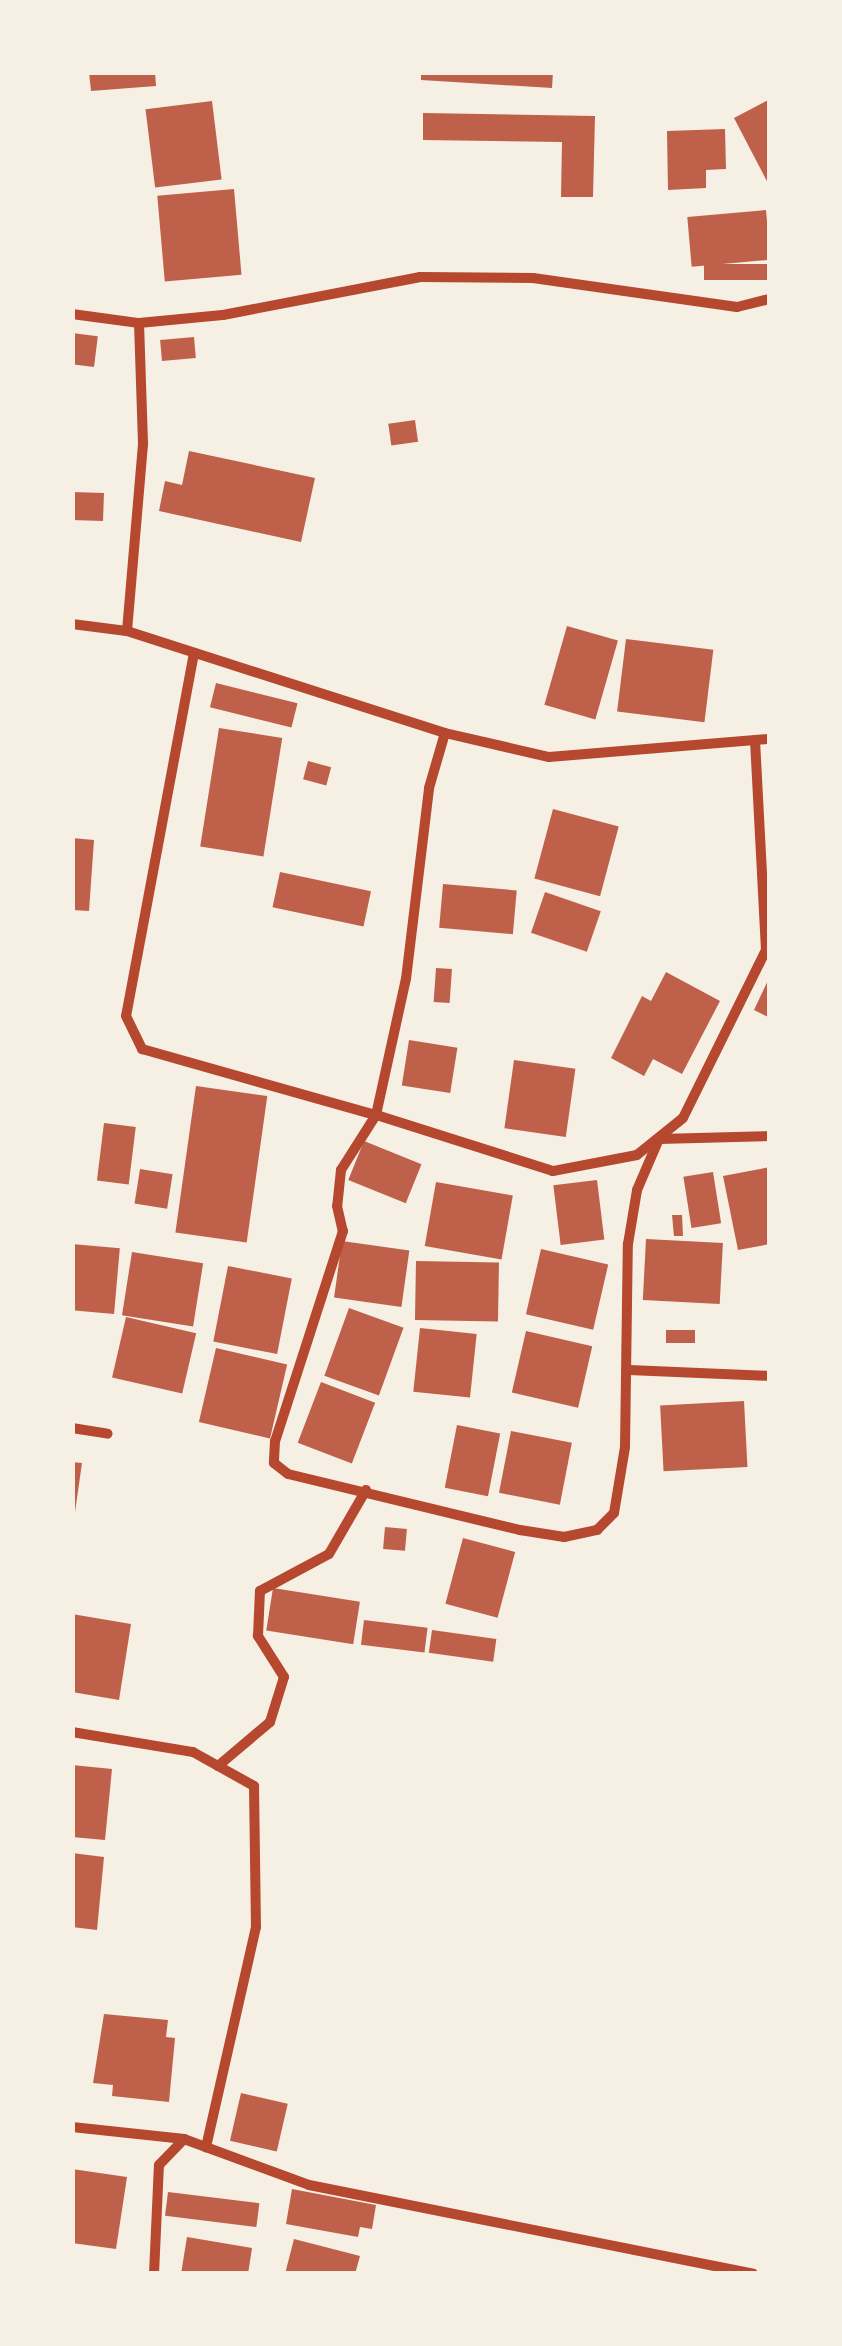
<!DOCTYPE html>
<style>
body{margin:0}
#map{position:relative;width:842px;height:2346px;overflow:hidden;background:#f6efe4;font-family:Lato,sans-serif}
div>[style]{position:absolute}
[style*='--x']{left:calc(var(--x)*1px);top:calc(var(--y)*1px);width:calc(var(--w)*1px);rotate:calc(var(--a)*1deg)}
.building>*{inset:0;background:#bf614a;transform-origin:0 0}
.minor>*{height:10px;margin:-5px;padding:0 5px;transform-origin:5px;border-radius:5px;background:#b5482f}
span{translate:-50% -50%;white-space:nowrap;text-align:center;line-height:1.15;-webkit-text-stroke:10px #f6efe4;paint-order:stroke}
.frame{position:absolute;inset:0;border:75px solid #f6efe4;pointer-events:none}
</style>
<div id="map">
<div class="building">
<i style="clip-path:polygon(89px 72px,155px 72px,156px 86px,91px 91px)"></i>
<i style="clip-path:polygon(421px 72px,553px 72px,552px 88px,421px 80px)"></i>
<i style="clip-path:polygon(770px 99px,770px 187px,734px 118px)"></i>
<i style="left:212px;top:101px;width:79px;height:67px;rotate:83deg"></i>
<i style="clip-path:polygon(423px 113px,595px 116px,593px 197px,561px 197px,562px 142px,423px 140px)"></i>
<i style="clip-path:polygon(725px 129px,726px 169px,706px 170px,706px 188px,668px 190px,667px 131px)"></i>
<i style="left:234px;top:189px;width:86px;height:77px;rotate:85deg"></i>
<i style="left:766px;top:210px;width:50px;height:79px;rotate:85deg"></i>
<i style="left:770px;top:264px;width:16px;height:66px;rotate:90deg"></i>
<i style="left:72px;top:333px;width:26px;height:31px;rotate:7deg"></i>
<i style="left:194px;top:337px;width:21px;height:34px;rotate:85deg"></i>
<i style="left:415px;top:420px;width:22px;height:27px;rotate:82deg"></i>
<i style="clip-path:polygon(189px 451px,315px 478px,301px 542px,159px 511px,165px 481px,182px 485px)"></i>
<i style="left:72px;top:492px;width:32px;height:28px;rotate:2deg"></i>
<i style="left:567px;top:626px;width:53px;height:82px;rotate:16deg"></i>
<i style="left:626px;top:639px;width:88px;height:73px;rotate:7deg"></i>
<i style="left:216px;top:683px;width:84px;height:25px;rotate:14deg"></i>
<i style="left:219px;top:728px;width:64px;height:120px;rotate:9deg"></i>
<i style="left:308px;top:761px;width:24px;height:19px;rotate:15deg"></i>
<i style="left:553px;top:809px;width:68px;height:72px;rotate:15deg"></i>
<i style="clip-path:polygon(72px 838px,94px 840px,89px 911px,72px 910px)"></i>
<i style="left:280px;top:872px;width:93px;height:36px;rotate:12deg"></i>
<i style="left:443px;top:884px;width:74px;height:44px;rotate:5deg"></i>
<i style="left:545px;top:892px;width:59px;height:43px;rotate:19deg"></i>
<i style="left:436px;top:968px;width:16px;height:34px;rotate:4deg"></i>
<i style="clip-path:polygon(666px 972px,720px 1001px,682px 1074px,653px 1059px,644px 1076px,611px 1058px,642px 996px,651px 1001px)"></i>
<i style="clip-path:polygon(770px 976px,770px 1018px,754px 1010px)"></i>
<i style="left:409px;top:1040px;width:49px;height:46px;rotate:9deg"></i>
<i style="left:514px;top:1060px;width:62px;height:69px;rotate:8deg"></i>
<i style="left:196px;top:1086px;width:72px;height:148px;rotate:8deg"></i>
<i style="left:104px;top:1123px;width:32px;height:58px;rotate:7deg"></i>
<i style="left:364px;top:1141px;width:62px;height:42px;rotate:22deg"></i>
<i style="clip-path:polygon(770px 1167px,770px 1244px,738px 1250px,723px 1176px)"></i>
<i style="left:140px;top:1169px;width:33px;height:35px;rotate:9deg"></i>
<i style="left:713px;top:1172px;width:52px;height:30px;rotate:81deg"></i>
<i style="left:597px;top:1180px;width:60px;height:44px;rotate:83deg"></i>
<i style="left:436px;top:1182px;width:78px;height:65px;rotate:10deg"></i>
<i style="clip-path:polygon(672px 1215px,682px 1215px,683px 1236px,674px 1236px)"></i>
<i style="left:646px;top:1239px;width:77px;height:61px;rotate:3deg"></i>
<i style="left:342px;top:1241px;width:68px;height:57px;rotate:8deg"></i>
<i style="left:72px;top:1244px;width:48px;height:66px;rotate:5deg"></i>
<i style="left:541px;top:1249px;width:69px;height:67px;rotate:13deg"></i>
<i style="left:132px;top:1252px;width:72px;height:64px;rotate:9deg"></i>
<i style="left:416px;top:1261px;width:83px;height:59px;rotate:1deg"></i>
<i style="left:228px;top:1266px;width:65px;height:77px;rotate:11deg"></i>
<i style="left:349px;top:1308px;width:58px;height:72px;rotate:20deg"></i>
<i style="left:126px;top:1317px;width:72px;height:62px;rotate:13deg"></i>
<i style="left:420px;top:1328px;width:57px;height:64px;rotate:6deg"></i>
<i style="left:666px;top:1330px;width:29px;height:13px"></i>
<i style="left:526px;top:1331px;width:68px;height:63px;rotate:13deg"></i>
<i style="left:216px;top:1348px;width:73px;height:76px;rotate:13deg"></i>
<i style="left:321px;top:1382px;width:58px;height:65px;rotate:21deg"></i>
<i style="left:744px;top:1401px;width:66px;height:84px;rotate:87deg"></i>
<i style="left:457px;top:1425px;width:44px;height:64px;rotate:11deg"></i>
<i style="left:511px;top:1431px;width:62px;height:63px;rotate:11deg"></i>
<i style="clip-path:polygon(72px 1462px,82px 1463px,75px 1512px,72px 1511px)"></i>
<i style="left:385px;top:1527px;width:22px;height:22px;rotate:5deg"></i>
<i style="left:463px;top:1538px;width:54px;height:68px;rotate:15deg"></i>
<i style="left:273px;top:1588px;width:88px;height:43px;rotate:9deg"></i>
<i style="clip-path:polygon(72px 1614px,131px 1624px,119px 1700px,72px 1692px)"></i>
<i style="left:364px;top:1620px;width:64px;height:25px;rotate:7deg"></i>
<i style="left:432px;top:1630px;width:65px;height:23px;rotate:8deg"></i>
<i style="clip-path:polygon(72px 1765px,112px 1769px,105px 1840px,72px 1837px)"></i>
<i style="clip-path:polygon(72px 1853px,104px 1857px,97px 1930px,72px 1927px)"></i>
<i style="clip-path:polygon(104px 2014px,168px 2020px,166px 2037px,175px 2038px,169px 2102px,112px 2096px,113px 2085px,93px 2083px)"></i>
<i style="left:241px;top:2093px;width:48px;height:49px;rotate:13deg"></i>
<i style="clip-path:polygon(72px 2169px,127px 2177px,116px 2249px,72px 2243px)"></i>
<i style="clip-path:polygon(292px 2189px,376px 2205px,372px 2229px,360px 2227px,358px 2237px,286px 2224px)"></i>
<i style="left:168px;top:2192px;width:92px;height:24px;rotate:7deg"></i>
<i style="clip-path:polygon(187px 2237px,252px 2248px,248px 2274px,181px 2274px)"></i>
<i style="clip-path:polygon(294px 2239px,360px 2256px,355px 2274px,285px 2274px)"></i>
</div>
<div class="minor">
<i style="--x:72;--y:314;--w:68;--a:7.7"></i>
<i style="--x:139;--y:323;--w:84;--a:-5.4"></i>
<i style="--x:223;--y:315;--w:201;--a:-10.9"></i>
<i style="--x:420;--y:277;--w:113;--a:0.5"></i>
<i style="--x:533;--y:278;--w:206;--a:8.1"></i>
<i style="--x:737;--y:307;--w:34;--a:-14"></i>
<i style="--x:72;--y:624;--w:55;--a:7.3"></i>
<i style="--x:127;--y:631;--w:334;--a:17.8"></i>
<i style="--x:445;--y:733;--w:107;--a:13"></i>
<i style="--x:549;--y:757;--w:222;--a:-4.7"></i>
<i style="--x:127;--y:631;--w:189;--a:-85.1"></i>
<i style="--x:143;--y:443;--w:120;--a:-91.9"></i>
<i style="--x:194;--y:653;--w:369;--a:100.6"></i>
<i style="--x:126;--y:1016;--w:37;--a:64"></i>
<i style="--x:142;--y:1049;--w:243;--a:15.8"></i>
<i style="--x:376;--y:1115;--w:139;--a:-77.6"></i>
<i style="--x:406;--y:979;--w:192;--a:-83.1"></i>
<i style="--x:429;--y:788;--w:57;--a:-73.8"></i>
<i style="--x:755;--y:740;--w:210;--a:87"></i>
<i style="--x:766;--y:950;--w:187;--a:116.3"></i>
<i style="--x:683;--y:1118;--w:59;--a:141.2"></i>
<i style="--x:637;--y:1155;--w:86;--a:169.2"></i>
<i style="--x:553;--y:1171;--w:186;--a:-162.4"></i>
<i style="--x:376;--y:1115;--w:65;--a:122.5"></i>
<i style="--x:341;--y:1170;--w:36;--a:96"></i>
<i style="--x:337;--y:1206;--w:26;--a:77"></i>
<i style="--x:343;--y:1231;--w:221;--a:107.9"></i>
<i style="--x:275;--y:1441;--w:22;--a:93"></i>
<i style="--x:274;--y:1463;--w:18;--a:38"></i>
<i style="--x:288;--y:1474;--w:239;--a:13.6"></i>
<i style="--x:520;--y:1530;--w:45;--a:9"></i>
<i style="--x:564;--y:1537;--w:34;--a:-12"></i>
<i style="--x:597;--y:1530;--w:24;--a:-45"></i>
<i style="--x:614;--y:1513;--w:67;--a:-80.5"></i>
<i style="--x:625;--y:1447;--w:203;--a:-89.2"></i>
<i style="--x:628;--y:1244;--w:55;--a:-80.5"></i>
<i style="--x:637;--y:1190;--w:56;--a:-66.7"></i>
<i style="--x:659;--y:1139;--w:111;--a:-1.5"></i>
<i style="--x:629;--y:1370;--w:141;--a:2.4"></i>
<i style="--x:72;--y:1428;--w:36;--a:9"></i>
<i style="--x:72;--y:1732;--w:123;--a:9.4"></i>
<i style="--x:193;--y:1752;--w:70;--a:29.1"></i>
<i style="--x:254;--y:1786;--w:141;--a:89.2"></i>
<i style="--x:256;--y:1927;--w:226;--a:102.8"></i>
<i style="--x:218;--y:1766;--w:68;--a:-40.2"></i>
<i style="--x:270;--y:1722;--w:47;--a:-72.7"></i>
<i style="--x:284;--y:1677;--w:49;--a:-122.4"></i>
<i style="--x:258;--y:1636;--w:45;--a:-87.5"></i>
<i style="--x:260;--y:1591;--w:78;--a:-28.2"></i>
<i style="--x:329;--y:1554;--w:74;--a:-60"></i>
<i style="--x:72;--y:2127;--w:113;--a:6.1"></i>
<i style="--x:184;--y:2139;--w:133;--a:20.2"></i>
<i style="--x:309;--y:2185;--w:453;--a:11.3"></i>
<i style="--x:154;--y:2274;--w:109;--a:-87.4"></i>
<i style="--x:159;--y:2165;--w:36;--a:-46"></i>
</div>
<div class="frame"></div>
</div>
